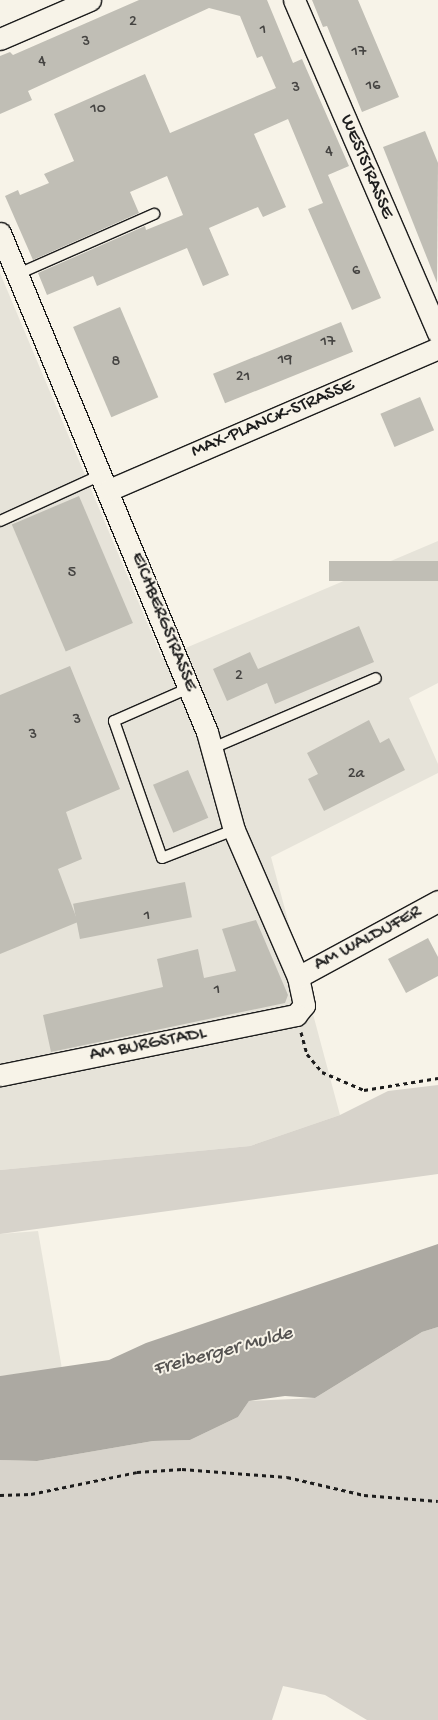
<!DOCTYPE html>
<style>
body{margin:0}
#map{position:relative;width:438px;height:1720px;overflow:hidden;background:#f7f3e8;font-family:"Gochi Hand",sans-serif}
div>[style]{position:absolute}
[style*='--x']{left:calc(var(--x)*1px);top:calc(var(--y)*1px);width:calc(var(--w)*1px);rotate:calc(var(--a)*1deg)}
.built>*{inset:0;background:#e6e3d9}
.green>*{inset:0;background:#d7d3cb}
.water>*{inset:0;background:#aca9a2}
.building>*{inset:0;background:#c0beb5;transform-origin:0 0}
.path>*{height:3px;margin-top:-1.5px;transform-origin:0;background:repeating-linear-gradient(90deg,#1c1c1c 0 4px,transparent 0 8px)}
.roads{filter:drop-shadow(1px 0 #1c1c1c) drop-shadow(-1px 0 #1c1c1c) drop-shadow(0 1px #1c1c1c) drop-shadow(0 -1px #1c1c1c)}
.lane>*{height:10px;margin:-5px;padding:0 5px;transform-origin:5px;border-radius:5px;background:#f7f3e8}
.street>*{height:21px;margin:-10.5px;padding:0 10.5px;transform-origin:10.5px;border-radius:10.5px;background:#f7f3e8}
span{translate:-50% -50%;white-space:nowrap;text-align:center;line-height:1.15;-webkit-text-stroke:4px #f7f3e8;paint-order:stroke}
.number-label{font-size:16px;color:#454442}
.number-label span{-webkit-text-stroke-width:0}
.street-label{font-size:19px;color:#1c1c1c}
.water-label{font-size:20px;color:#565452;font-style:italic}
</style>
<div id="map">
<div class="built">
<i style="clip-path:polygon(0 273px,162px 658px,438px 541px,438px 683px,409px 698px,438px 764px,438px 773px,271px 857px,340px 1115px,250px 1146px,0 1170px)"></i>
<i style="clip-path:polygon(38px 1231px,62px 1369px,0 1376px,0 1234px)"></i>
</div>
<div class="green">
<i style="clip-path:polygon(438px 1085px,438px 1174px,0 1234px,0 1170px,250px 1146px,340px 1115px,388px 1091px)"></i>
<i style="clip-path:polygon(438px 1327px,438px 1720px,367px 1720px,325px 1695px,283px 1686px,272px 1720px,0 1720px,0 1460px,37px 1461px,153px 1441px,190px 1440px,238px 1417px,249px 1401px,315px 1398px,422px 1332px)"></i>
</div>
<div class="water">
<i style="clip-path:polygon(438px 1244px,438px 1327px,422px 1332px,315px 1398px,285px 1396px,249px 1401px,238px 1417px,190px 1440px,153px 1441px,37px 1461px,0 1460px,0 1376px,109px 1360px,146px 1343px)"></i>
</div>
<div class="building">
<i style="clip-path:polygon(139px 0,267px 0,293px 63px,302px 59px,349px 166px,328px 175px,381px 298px,352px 310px,308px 209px,323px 203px,288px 119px,254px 134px,286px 207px,263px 217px,258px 207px,209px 228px,229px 275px,203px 286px,187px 248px,97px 286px,93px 276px,47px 295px,38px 273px,145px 226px,146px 230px,183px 215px,167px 176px,130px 192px,139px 213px,33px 260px,5px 196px,18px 190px,20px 195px,49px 183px,44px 174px,74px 161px,54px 114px,145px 74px,170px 133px,276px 88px,262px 56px,257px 58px,240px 16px,209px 8px,28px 91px,32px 100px,0 114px,0 56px,10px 52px,13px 55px)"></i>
<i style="clip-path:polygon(312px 0,358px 0,399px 97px,362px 112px,327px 26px,323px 27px)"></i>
<i style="clip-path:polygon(425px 131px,438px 163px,437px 283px,383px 147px)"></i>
<i style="left:120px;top:307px;width:98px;height:51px;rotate:67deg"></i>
<i style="left:341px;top:322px;width:32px;height:138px;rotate:68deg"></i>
<i style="left:420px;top:397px;width:36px;height:43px;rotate:67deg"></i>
<i style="left:79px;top:496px;width:138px;height:73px;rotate:67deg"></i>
<i style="left:438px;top:561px;width:20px;height:109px;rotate:90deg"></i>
<i style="clip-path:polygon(359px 626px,374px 662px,275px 704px,267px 683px,227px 701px,213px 669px,250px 652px,258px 669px)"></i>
<i style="clip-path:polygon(70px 666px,120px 789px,66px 812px,82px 859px,58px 869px,78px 922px,0 954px,0 695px)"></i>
<i style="clip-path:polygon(369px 720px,380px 743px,389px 738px,405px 770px,324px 811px,308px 779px,318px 774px,307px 753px)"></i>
<i style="left:188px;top:770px;width:52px;height:38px;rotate:67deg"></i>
<i style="left:185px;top:882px;width:36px;height:114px;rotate:79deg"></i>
<i style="clip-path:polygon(256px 920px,288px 995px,285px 1003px,51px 1052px,43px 1015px,163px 987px,157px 959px,198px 949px,204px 978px,236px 971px,222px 929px)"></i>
<i style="clip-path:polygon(428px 938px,438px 957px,438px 976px,406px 993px,388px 959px)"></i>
</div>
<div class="path">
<i style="--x:301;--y:1032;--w:23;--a:75"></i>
<i style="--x:307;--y:1054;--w:23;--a:50"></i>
<i style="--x:322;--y:1072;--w:46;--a:23.2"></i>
<i style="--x:364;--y:1090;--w:75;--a:-9.2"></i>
<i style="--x:0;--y:1495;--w:31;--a:-2"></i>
<i style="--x:31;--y:1494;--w:108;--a:-11.7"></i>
<i style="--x:137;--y:1472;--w:45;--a:-3.8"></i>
<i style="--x:182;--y:1469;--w:105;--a:4.4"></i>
<i style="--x:287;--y:1477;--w:79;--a:13.2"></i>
<i style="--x:364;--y:1495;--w:74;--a:4.6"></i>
</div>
<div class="roads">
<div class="lane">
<i style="--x:18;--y:274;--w:149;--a:-23.8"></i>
<i style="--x:0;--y:521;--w:111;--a:-24.5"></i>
<i style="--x:189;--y:688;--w:82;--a:156.3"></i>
<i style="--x:114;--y:721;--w:145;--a:70.7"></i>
<i style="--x:162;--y:858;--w:77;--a:-21.3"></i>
<i style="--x:213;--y:748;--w:177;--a:-23.2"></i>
</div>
<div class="street">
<i style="--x:294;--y:0;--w:363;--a:66.6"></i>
<i style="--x:0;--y:39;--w:98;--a:-23.4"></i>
<i style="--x:0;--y:233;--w:540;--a:67.47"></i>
<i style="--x:207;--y:732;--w:102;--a:74.6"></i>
<i style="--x:234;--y:830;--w:160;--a:66.5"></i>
<i style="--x:298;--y:977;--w:29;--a:78"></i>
<i style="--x:304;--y:1005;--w:13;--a:129"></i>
<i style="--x:296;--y:1015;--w:302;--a:168.5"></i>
<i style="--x:109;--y:490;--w:358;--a:-23.3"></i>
<i style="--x:298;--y:977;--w:159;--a:-28.5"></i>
</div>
</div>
<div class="number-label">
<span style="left:133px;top:23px">2</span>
<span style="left:263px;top:31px">1</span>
<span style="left:86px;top:43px">3</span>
<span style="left:359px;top:53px">17</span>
<span style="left:42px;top:63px">4</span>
<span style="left:373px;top:87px">16</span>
<span style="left:296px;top:89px">3</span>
<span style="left:98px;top:110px">10</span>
<span style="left:329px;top:153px">4</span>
<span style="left:356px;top:272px">6</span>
<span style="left:328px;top:343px">17</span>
<span style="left:285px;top:361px">19</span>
<span style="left:116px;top:363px">8</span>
<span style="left:243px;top:378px">21</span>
<span style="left:72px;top:574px">5</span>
<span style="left:239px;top:677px">2</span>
<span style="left:77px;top:721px">3</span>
<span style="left:33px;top:736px">3</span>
<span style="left:356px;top:775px">2a</span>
<span style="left:147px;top:917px">1</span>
<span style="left:217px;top:991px">1</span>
</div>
<div class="street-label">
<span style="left:366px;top:167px;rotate:67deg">WESTSTRASSE</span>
<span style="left:273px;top:419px;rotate:-23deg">MAX-PLANCK-STRASSE</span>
<span style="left:163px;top:622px;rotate:68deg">EICHBERGSTRASSE</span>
<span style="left:368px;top:939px;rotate:-28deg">AM WALDUFER</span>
<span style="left:148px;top:1045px;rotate:-11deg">AM BURGSTADL</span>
</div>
<div class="water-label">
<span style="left:223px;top:1352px;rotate:-15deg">Freiberger Mulde</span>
</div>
</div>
